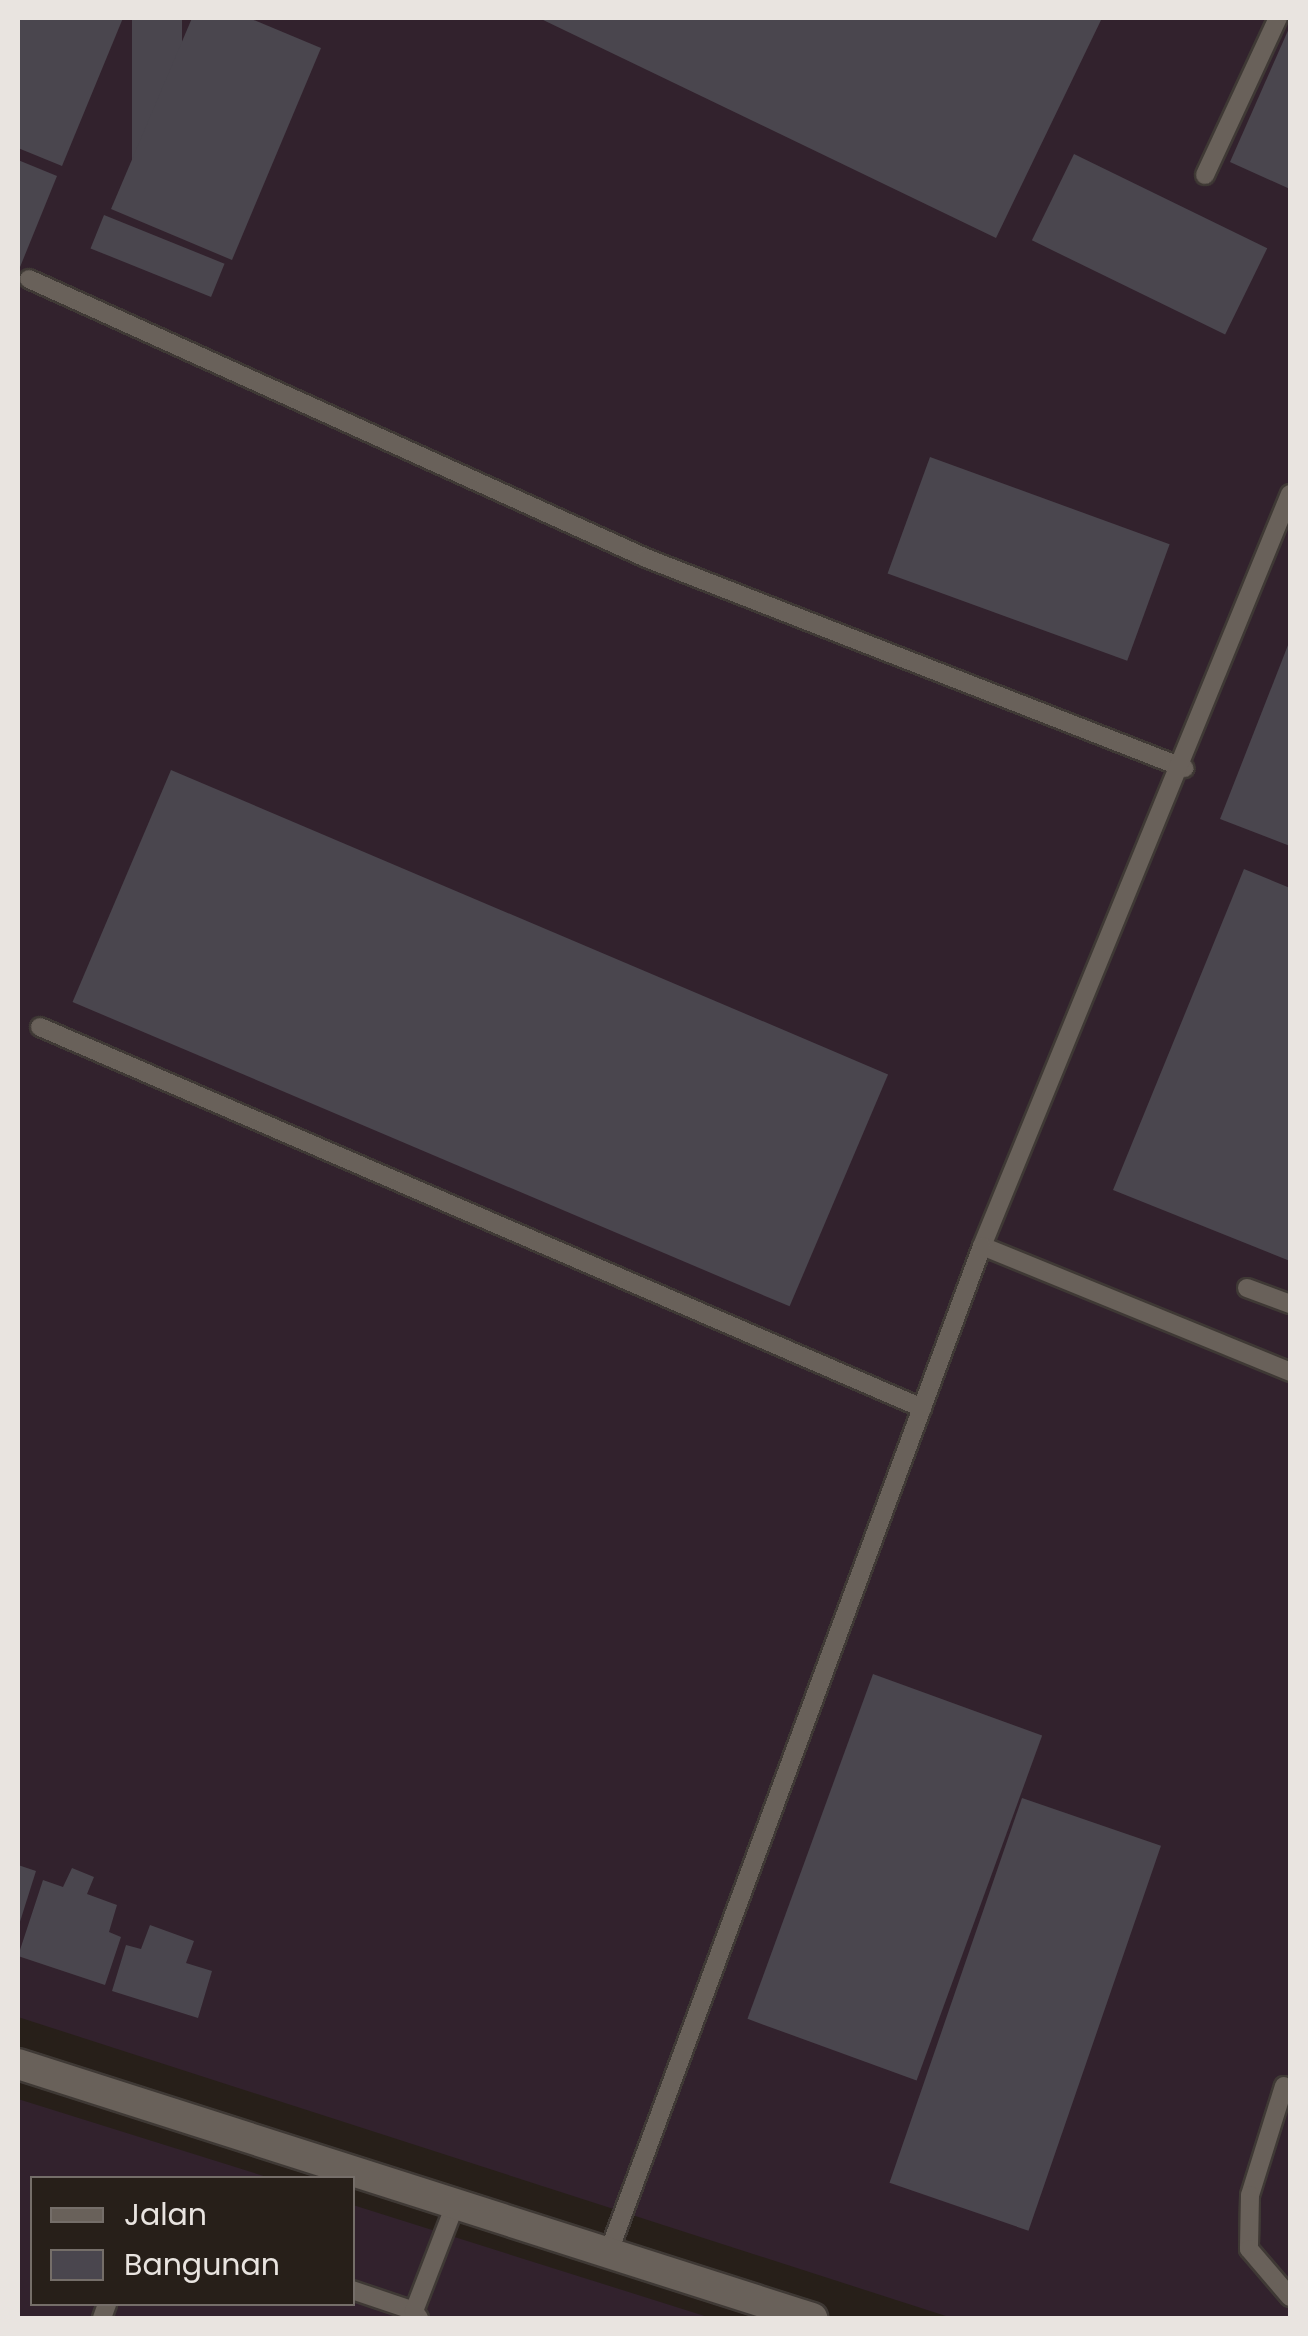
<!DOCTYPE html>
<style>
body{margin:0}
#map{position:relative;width:1308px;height:2336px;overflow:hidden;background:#271f19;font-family:Poppins,sans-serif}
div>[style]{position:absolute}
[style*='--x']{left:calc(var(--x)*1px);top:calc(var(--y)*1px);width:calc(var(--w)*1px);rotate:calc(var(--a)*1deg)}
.industrial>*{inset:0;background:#32222d}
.building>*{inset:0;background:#4a464e;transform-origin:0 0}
.roads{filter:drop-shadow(2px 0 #3f3935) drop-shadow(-2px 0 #3f3935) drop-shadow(0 2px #3f3935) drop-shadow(0 -2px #3f3935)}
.lane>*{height:18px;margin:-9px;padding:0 9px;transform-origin:9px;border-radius:9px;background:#69615a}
.secondary>*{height:30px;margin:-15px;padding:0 15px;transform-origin:15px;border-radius:15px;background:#69615a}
span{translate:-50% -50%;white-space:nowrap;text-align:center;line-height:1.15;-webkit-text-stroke:8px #271f19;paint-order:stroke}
.frame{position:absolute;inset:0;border:20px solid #e9e4e0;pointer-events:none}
.legend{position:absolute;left:30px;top:2176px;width:325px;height:130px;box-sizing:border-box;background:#271f19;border:2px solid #756e69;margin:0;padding:12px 18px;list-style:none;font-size:30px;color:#e9e4e0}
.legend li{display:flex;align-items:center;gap:20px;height:50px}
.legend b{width:50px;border:2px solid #756e69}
</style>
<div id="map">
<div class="industrial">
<i style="clip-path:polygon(18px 18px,1290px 18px,1290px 2318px,952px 2318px,18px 2017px)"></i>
<i style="clip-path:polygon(18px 2099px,270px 2178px,32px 2178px,32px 2304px,352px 2304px,353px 2205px,711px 2318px,18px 2318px)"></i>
</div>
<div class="building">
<i style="clip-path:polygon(18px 18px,123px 18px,62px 166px,18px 148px)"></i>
<i style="left:132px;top:18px;width:50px;height:169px"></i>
<i style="clip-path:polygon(192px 18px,249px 18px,321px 48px,232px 260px,111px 209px)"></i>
<i style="clip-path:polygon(539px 18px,1102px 18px,996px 238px)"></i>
<i style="clip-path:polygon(1290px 26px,1290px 189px,1230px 162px)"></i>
<i style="left:1074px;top:154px;width:215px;height:96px;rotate:26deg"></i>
<i style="clip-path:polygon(18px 160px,57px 176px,18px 272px)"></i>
<i style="left:104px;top:215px;width:130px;height:36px;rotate:22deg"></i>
<i style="left:930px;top:457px;width:255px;height:124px;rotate:20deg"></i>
<i style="clip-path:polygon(1290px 640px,1290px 846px,1220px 819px)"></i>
<i style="left:171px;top:770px;width:779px;height:252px;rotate:23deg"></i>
<i style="clip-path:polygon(1244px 869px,1290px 888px,1290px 1261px,1113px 1190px)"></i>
<i style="left:873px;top:1674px;width:180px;height:367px;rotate:20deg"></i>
<i style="left:1022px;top:1798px;width:147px;height:407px;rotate:19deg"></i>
<i style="clip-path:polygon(18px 1865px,36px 1871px,18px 1928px)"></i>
<i style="clip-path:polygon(72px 1868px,94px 1877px,87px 1894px,117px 1905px,109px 1932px,121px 1937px,105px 1985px,18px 1956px,43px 1880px,63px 1887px)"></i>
<i style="clip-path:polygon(150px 1925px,194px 1941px,186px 1963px,212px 1971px,198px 2018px,112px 1991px,126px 1945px,141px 1949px)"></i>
</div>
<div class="roads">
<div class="lane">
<i style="--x:1205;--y:175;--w:173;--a:-65.1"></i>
<i style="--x:29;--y:279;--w:677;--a:24.33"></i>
<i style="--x:646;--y:558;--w:578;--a:21.32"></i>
<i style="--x:1290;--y:494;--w:813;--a:112.27"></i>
<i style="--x:982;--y:1246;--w:333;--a:22.2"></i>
<i style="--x:40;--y:1027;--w:961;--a:23.36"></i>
<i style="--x:1247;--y:1288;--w:46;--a:20.4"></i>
<i style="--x:1284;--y:2086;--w:114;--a:107.3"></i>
<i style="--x:1250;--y:2195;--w:54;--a:91.1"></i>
<i style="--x:1249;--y:2249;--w:63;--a:49.5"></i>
<i style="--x:608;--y:2254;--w:1075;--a:-69.64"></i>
<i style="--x:352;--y:2290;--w:65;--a:18.7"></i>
<i style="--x:102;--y:2318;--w:15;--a:-70"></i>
<i style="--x:419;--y:2318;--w:9;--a:-126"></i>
<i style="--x:414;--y:2311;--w:114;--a:-68.9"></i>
</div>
<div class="secondary">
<i style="--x:18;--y:2064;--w:834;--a:17.74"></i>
</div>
</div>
<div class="frame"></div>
<ul class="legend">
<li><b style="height:12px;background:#69615a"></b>Jalan</li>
<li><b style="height:28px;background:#4a464e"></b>Bangunan</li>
</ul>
</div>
